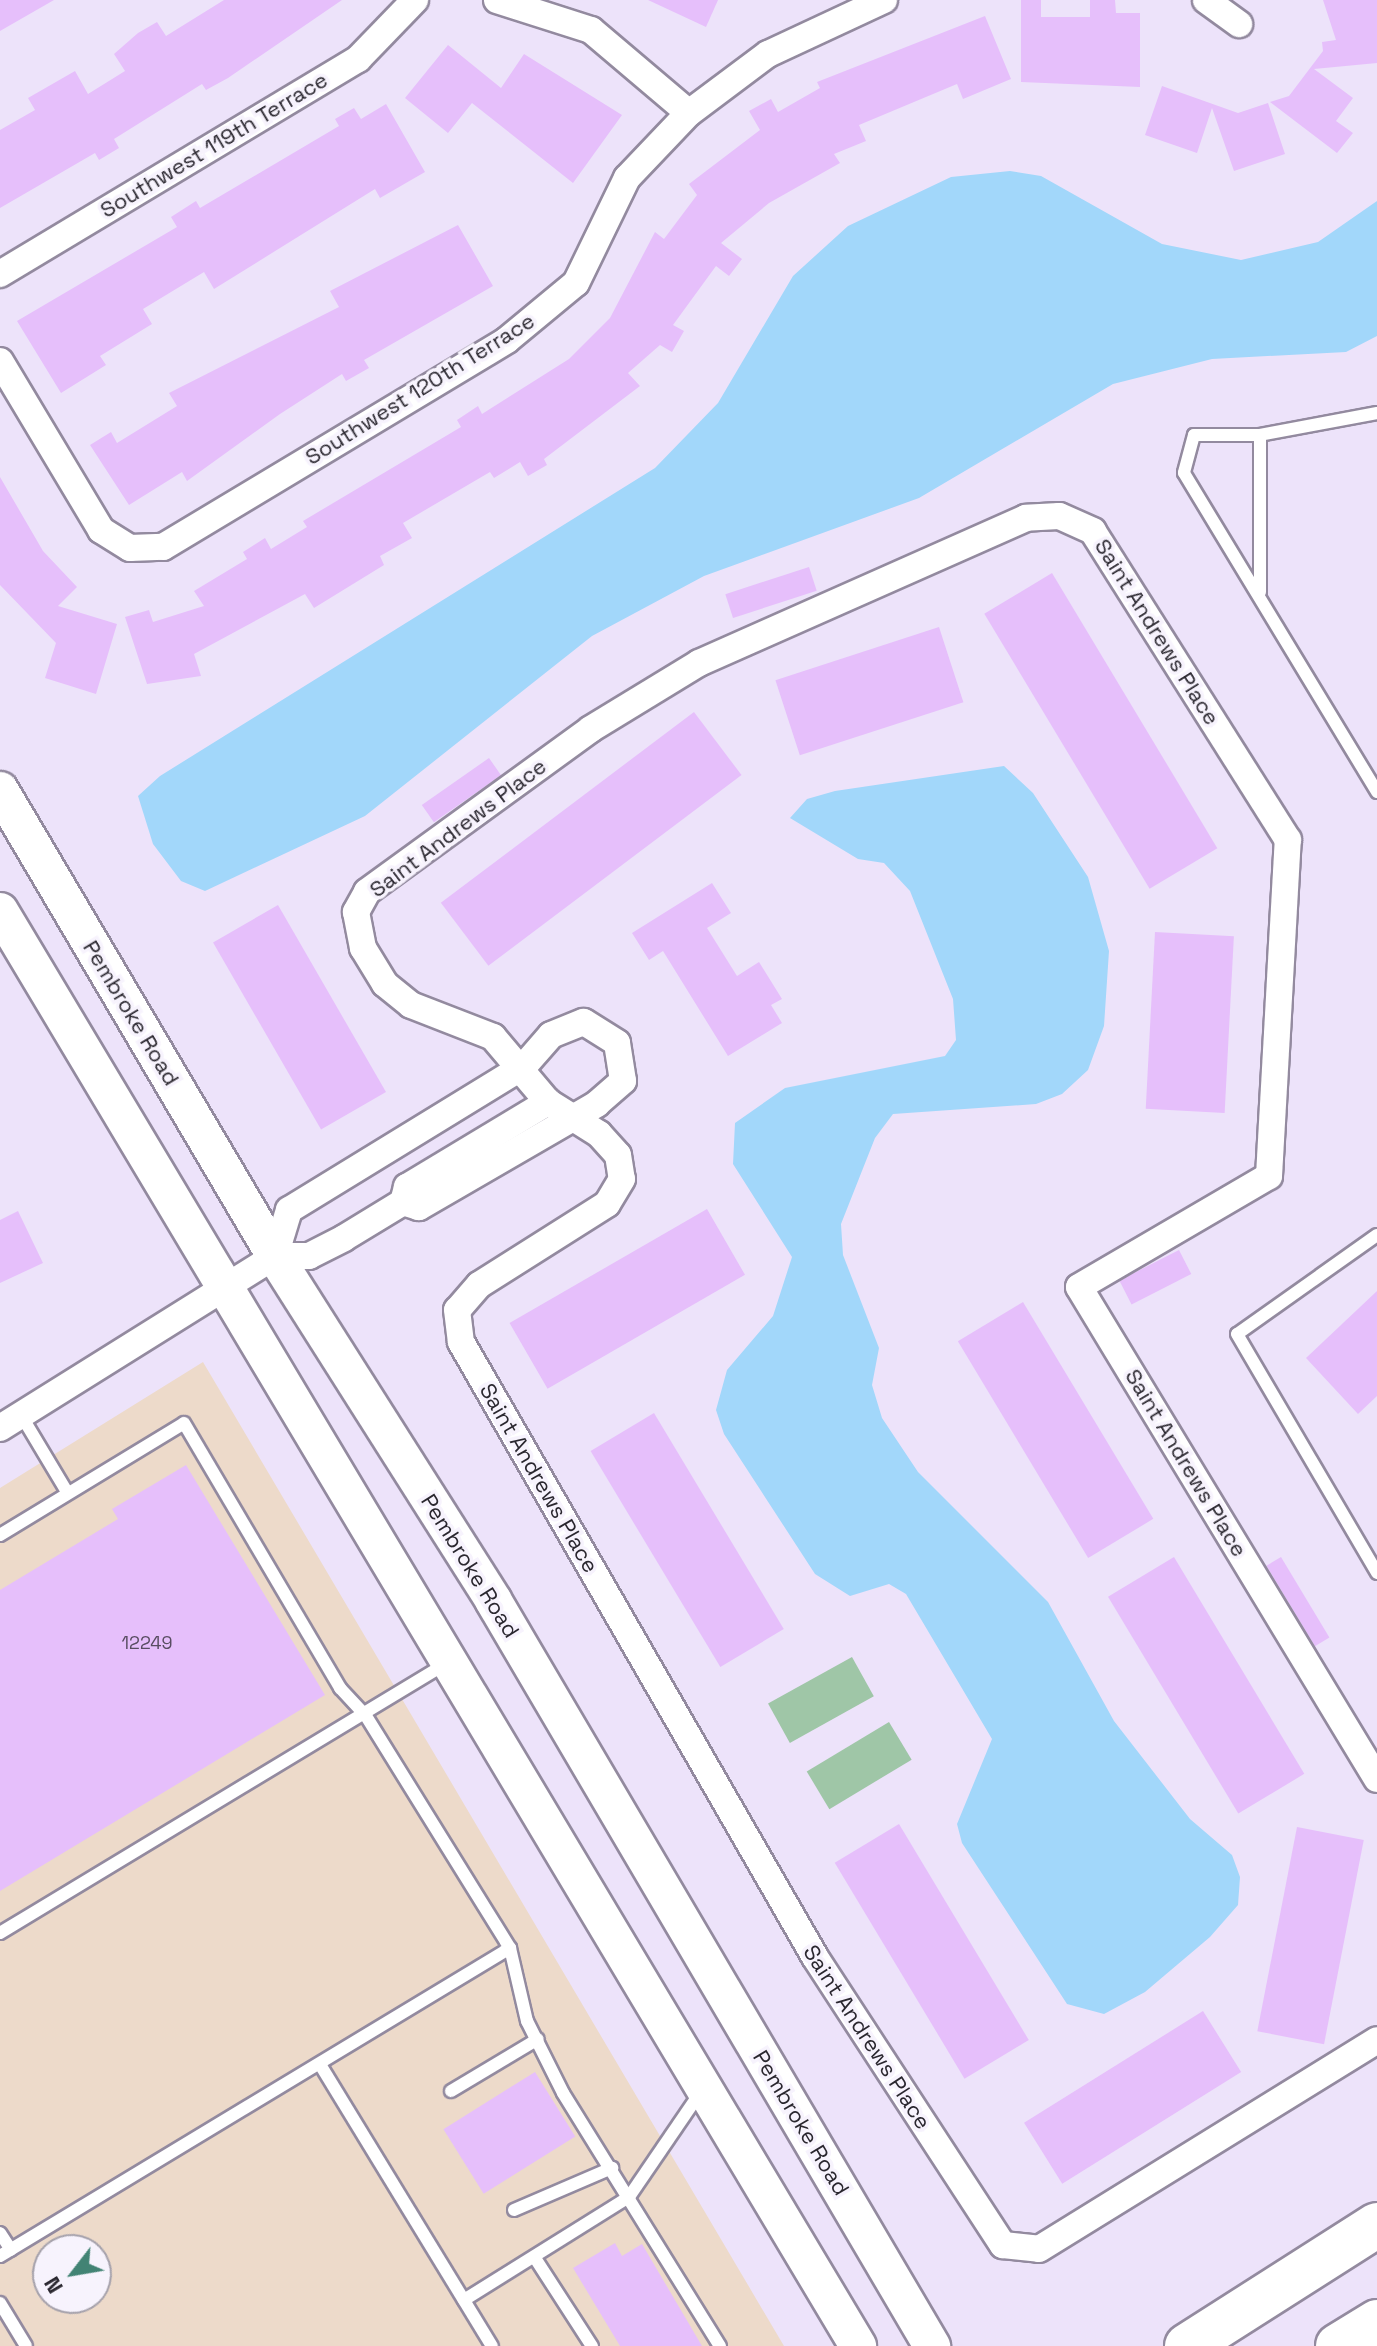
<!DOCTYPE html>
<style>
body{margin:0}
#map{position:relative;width:1377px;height:2346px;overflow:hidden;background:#ede3fa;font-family:"Space Grotesk",sans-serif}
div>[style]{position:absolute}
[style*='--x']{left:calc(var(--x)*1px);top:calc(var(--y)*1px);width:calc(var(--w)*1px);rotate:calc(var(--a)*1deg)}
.commercial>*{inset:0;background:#eddaca}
.green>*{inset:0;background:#9fc6a7;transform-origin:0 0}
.water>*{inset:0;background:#a2d7fa}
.building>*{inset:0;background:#e6bffb;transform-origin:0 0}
.roads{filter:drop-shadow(2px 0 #938a9f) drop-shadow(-2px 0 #938a9f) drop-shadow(0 2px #938a9f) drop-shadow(0 -2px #938a9f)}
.lane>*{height:12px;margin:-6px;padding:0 6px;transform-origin:6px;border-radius:6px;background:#fff}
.street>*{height:26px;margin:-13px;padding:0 13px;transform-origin:13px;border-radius:13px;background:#fff}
.secondary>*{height:36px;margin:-18px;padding:0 18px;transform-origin:18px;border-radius:18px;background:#fff}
.highway>*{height:44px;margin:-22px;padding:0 22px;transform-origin:22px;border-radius:22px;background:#fff}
span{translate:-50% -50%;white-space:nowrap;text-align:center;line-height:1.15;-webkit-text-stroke:7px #f7f3fd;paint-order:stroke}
.number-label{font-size:18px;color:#594d62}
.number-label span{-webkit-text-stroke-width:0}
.street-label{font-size:22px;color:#2a272f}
.north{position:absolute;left:32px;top:2234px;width:80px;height:80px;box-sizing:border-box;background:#f7f3fd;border:2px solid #a5a1ab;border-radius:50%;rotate:239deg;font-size:22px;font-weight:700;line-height:32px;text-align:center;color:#2a272f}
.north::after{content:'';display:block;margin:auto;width:28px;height:36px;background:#428374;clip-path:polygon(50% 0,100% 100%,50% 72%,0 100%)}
</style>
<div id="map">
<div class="commercial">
<i style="clip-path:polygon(evenodd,203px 1362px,784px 2346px,0 2346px,0 1488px,203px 1362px,48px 2250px,96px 2250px,96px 2298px,48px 2298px,48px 2250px)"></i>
</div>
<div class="green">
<i style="left:852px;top:1657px;width:45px;height:96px;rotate:61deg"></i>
<i style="left:889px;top:1722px;width:44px;height:96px;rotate:59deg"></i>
</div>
<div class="water">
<i style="clip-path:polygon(1010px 171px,1041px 176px,1162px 244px,1241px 260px,1318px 242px,1377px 201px,1377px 336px,1346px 352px,1212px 359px,1113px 384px,919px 498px,704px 576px,592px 636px,365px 816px,205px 891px,181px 881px,153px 844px,138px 796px,160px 776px,655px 468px,718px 403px,793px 276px,848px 226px,951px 177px)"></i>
<i style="clip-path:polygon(1004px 766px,1033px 793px,1088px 877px,1109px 951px,1104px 1026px,1088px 1070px,1062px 1094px,1036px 1104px,893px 1114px,875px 1138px,841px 1224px,843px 1255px,879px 1348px,872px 1385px,882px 1418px,918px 1472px,1048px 1602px,1114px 1721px,1190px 1819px,1232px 1855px,1240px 1877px,1238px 1905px,1210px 1937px,1145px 1992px,1104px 2014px,1067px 2004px,962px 1843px,957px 1824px,992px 1739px,906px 1594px,889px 1584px,850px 1596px,815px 1574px,724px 1434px,716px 1410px,727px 1370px,773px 1316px,792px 1257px,733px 1164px,735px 1123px,785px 1088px,945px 1056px,956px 1040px,953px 999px,910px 891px,884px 863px,858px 859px,790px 818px,807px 799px,835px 791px)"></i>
</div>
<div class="building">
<i style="clip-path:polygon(0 0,54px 0,0 31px)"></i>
<i style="clip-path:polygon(224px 0,342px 0,228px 78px,206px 90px,202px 84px,114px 139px,119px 148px,99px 160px,95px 153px,0 208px,0 130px,35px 110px,28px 98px,75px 71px,88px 94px,125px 71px,114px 54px,138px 33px,157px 22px,166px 36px)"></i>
<i style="clip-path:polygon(648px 0,718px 0,706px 27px)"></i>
<i style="clip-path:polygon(1021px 0,1041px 0,1041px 17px,1090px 17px,1090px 0,1115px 0,1116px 13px,1140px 13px,1140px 87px,1021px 82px)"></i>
<i style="clip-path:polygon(1323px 0,1377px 0,1377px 63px,1314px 69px,1353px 98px,1336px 121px,1353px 133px,1337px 153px,1270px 102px,1289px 96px,1323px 51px,1322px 42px,1336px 40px)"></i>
<i style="clip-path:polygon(985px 16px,1011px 79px,963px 99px,957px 84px,859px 125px,866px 141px,834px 154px,840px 163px,769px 203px,721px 243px,742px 259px,729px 276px,716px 266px,673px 325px,684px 331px,672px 352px,660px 345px,628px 373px,640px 386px,544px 459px,547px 465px,528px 476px,520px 462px,494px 478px,490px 472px,403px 523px,412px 538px,380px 556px,384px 565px,314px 608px,305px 594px,194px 654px,201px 676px,147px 684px,125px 617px,149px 610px,153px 622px,204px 606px,194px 591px,247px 559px,243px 552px,265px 538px,271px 549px,307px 527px,303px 521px,461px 427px,457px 420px,478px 406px,482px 414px,569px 359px,610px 318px,655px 232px,664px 239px,697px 195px,689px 184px,760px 130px,749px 111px,771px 99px,778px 112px,820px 88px,817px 82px)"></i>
<i style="clip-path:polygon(448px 45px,501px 88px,524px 54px,622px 115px,573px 183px,472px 103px,448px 133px,405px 98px)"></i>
<i style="clip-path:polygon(1162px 86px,1238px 113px,1268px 103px,1285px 154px,1234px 171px,1212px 108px,1197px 153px,1145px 135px)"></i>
<i style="clip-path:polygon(386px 104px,425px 172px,380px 198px,375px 189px,214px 289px,204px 272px,143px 309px,152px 324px,100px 356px,106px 365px,61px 393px,17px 321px,177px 227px,171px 217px,196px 201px,200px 208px,339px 126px,335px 119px,354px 108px,361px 119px)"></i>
<i style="clip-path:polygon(458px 225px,493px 286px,364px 360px,369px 368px,346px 381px,342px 374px,280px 414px,187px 481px,182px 472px,129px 505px,90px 445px,111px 432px,117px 443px,177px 406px,169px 393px,339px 307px,330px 291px)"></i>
<i style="clip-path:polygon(0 477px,43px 551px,77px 587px,58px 606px,117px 624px,96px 694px,45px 678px,56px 643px,0 585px)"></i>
<i style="left:809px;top:567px;width:25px;height:88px;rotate:72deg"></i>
<i style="left:1052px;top:573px;width:321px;height:79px;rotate:59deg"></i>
<i style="left:939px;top:627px;width:79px;height:172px;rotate:72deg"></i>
<i style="left:694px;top:712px;width:79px;height:317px;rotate:53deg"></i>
<i style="left:489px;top:758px;width:21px;height:82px;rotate:55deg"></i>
<i style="clip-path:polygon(712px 883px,731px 913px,707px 928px,737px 976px,759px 962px,782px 999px,771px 1005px,782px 1023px,728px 1056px,663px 951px,649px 960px,632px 933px)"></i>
<i style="left:278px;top:905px;width:216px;height:75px;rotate:60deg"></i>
<i style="left:1155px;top:932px;width:79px;height:177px;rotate:3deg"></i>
<i style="left:707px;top:1209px;width:76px;height:228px;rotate:60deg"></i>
<i style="clip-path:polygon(18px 1211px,43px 1263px,0 1283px,0 1220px)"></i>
<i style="left:1179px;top:1250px;width:27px;height:67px;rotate:63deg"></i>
<i style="clip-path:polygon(1377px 1291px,1377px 1396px,1358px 1414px,1306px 1358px)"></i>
<i style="left:1023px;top:1302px;width:253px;height:76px;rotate:59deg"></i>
<i style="left:654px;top:1413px;width:252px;height:74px;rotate:59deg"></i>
<i style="clip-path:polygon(186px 1465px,325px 1695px,0 1891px,0 1590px,118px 1519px,112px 1509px)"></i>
<i style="left:1174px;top:1557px;width:253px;height:77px;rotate:59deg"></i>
<i style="left:1281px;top:1557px;width:94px;height:17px;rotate:59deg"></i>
<i style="left:899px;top:1824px;width:252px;height:75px;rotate:59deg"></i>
<i style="left:1297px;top:1827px;width:68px;height:208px;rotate:11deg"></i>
<i style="left:1203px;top:2011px;width:72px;height:211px;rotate:58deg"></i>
<i style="left:535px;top:2072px;width:76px;height:108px;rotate:58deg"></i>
<i style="clip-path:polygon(615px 2243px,622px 2256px,642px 2244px,702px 2346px,620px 2346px,573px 2268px)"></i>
</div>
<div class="roads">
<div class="lane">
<i style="--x:1377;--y:413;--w:119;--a:169.4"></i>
<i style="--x:1260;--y:435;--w:66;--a:180"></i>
<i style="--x:1194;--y:435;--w:39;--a:105"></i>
<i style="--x:1184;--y:473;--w:373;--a:58.8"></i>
<i style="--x:1260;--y:435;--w:157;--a:90"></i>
<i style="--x:1377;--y:1235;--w:171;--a:144.7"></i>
<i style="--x:1237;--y:1334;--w:277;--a:59.6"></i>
<i style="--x:21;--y:1415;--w:90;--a:59.1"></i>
<i style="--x:0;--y:1535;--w:215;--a:-31.3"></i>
<i style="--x:184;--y:1423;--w:308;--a:59.5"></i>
<i style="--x:340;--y:1688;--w:38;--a:47"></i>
<i style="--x:366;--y:1716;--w:273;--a:58.2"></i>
<i style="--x:510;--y:1948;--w:75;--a:76.9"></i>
<i style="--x:527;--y:2021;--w:80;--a:63.4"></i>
<i style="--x:563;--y:2093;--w:298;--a:58.2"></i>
<i style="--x:0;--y:1933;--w:522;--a:-31.13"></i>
<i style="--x:321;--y:2066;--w:328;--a:58.6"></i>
<i style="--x:451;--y:2091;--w:101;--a:-30.9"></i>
<i style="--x:514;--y:2210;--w:107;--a:-23.2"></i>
<i style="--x:0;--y:2233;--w:20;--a:57"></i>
<i style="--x:0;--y:2256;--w:596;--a:-31.13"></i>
<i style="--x:535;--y:2258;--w:105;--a:57.1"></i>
<i style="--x:464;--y:2300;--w:195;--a:-32"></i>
<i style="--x:629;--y:2197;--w:126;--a:-55.7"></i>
<i style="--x:0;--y:2303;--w:50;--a:58.8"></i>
</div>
<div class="street">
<i style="--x:497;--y:0;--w:99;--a:17.7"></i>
<i style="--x:591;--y:30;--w:128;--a:40.3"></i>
<i style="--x:1206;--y:0;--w:41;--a:36"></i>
<i style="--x:0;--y:274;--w:418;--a:-31"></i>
<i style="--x:358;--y:59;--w:82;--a:-46"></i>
<i style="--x:0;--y:361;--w:197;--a:59.1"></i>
<i style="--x:101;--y:530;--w:34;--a:32"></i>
<i style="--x:130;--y:548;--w:33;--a:-2"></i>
<i style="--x:163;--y:547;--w:401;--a:-31"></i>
<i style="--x:507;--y:340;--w:89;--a:-39.6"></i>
<i style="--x:576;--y:283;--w:117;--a:-64.1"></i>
<i style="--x:627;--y:178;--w:90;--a:-46.4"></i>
<i style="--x:689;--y:113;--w:99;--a:-36.8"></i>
<i style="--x:768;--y:54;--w:128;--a:-25"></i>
<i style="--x:275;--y:1256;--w:48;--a:-73.1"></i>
<i style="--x:289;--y:1210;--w:276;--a:-31.5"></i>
<i style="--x:524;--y:1066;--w:41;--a:-48.9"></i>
<i style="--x:551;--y:1035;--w:35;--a:-22"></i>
<i style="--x:584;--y:1022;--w:39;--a:32"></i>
<i style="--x:617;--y:1043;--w:38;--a:81"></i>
<i style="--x:623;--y:1081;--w:35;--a:139"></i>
<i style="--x:597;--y:1104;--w:206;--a:149.9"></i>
<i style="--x:419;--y:1207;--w:17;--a:-163"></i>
<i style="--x:0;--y:1428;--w:324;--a:-32"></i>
<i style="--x:275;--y:1256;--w:34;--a:0"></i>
<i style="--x:309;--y:1256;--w:39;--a:-27"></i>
<i style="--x:344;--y:1238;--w:69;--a:-31.4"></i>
<i style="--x:403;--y:1202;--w:16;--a:-75"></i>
<i style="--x:407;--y:1187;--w:165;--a:-31.1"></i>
<i style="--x:1377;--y:1779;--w:575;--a:-121.2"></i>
<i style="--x:1079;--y:1287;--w:220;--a:-30.3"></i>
<i style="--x:1269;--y:1176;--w:337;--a:-86.8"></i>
<i style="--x:1288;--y:840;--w:365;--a:-122.3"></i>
<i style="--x:1093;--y:531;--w:37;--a:-156"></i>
<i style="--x:1059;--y:516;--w:33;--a:177"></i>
<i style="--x:1026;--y:518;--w:358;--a:156.1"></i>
<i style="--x:699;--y:663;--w:127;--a:148.6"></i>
<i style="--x:591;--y:729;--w:277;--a:144"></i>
<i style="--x:367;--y:892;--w:23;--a:119"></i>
<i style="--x:356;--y:912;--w:37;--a:79"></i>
<i style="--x:363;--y:948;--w:42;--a:58.6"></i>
<i style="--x:385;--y:984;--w:33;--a:39"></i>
<i style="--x:411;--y:1005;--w:88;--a:21.3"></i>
<i style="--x:493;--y:1037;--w:85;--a:49.8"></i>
<i style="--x:548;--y:1102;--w:60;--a:32.1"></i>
<i style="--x:599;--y:1134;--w:28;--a:48"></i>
<i style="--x:618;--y:1155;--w:24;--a:81"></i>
<i style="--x:622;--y:1179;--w:29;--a:121"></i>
<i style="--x:607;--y:1204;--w:151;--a:147.7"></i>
<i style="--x:479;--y:1285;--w:33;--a:131"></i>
<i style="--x:457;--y:1310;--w:32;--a:83"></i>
<i style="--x:461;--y:1342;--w:710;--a:60.07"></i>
<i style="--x:815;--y:1957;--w:344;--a:56.9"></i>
<i style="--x:1003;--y:2245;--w:36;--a:6"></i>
<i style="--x:1039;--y:2249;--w:397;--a:-31.7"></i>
</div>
<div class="secondary">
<i style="--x:0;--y:790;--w:541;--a:59.45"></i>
<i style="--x:275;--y:1256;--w:407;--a:57.6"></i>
<i style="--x:493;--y:1600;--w:866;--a:59.52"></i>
<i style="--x:0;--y:911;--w:1672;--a:59.12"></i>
</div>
<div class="highway">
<i style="--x:1187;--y:2346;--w:225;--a:-32.5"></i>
<i style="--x:1338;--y:2346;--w:46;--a:-31.6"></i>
</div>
</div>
<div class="number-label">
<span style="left:147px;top:1643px">12249</span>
</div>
<div class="street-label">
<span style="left:214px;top:145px;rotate:-31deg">Southwest 119th Terrace</span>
<span style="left:420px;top:389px;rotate:-32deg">Southwest 120th Terrace</span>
<span style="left:1157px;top:632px;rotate:58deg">Saint Andrews Place</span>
<span style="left:458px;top:828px;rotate:-37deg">Saint Andrews Place</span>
<span style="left:131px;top:1013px;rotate:59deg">Pembroke Road</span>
<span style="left:1186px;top:1463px;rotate:59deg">Saint Andrews Place</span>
<span style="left:539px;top:1478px;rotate:60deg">Saint Andrews Place</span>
<span style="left:470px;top:1566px;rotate:58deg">Pembroke Road</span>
<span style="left:867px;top:2037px;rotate:57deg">Saint Andrews Place</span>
<span style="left:801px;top:2123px;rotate:59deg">Pembroke Road</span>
</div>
<div class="north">N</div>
</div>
